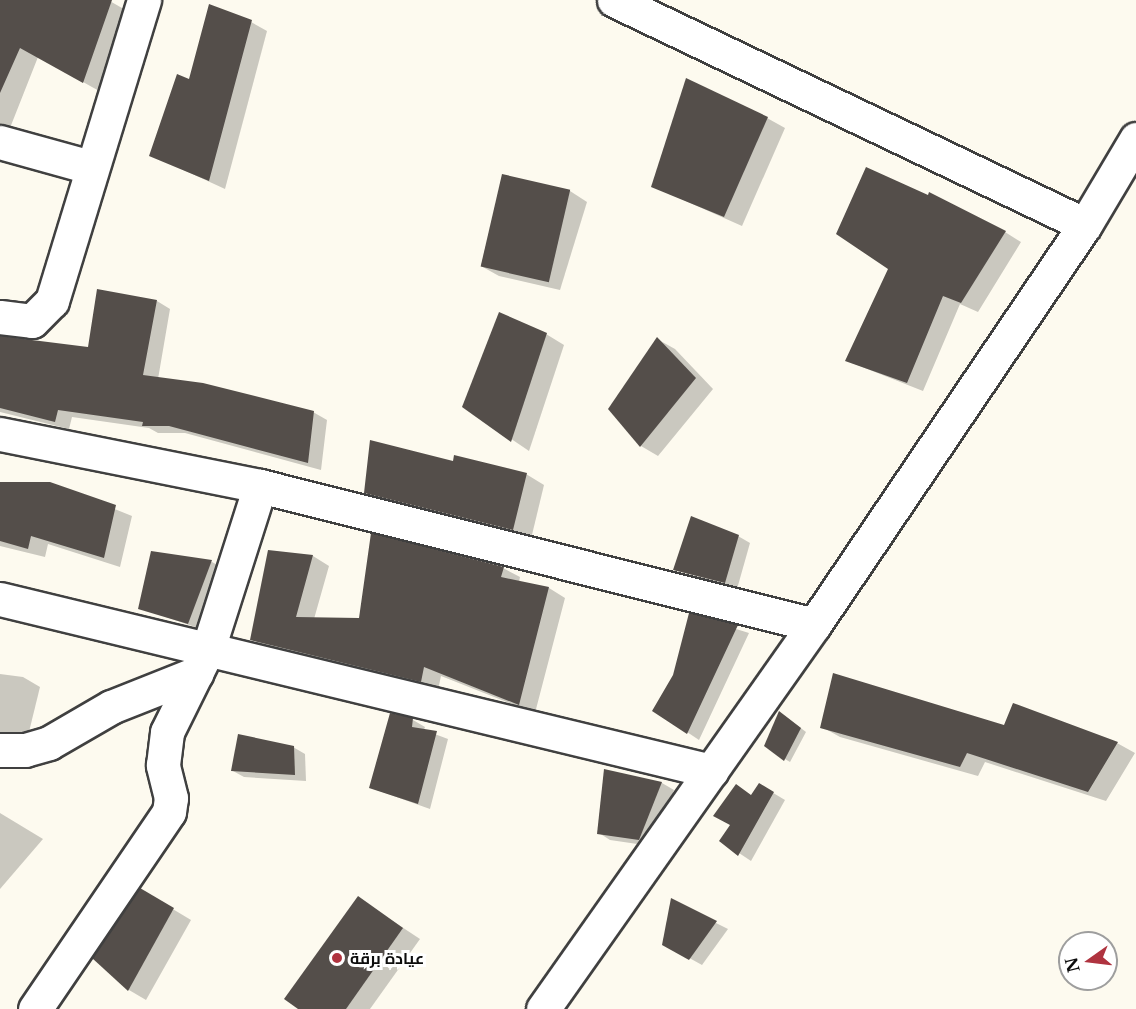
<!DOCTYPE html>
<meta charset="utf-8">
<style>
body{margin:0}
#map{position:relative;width:1136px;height:1009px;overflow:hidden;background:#fdfaef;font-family:"Libre Baskerville",Cairo,serif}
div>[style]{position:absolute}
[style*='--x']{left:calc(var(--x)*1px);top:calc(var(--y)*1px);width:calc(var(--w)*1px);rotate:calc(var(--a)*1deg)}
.shadow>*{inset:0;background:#0003}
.building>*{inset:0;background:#544e4a;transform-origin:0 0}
.roads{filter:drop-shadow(2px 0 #404040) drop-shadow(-2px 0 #404040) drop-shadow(0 2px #404040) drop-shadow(0 -2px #404040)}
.minor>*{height:33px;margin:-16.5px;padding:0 16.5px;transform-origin:16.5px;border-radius:16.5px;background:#fff}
.dots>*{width:16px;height:16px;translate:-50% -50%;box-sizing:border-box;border:3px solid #fff;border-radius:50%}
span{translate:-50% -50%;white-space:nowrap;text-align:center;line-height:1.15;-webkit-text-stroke:6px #fff;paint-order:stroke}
.poi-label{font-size:16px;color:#0d0d0d;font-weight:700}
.left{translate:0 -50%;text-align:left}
.north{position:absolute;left:1058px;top:931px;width:60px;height:60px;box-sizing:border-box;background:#fff;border:2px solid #9e9e9e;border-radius:50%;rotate:256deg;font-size:16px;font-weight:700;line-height:24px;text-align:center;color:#0d0d0d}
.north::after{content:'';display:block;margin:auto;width:21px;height:27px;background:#af333f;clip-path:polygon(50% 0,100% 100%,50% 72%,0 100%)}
</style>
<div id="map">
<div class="shadow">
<i style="clip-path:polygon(0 0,108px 0,129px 12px,101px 92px,38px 57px,8px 133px,0 131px)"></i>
<i style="clip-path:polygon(251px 22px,267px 31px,225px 189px,151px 155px,190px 81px)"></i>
<i style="clip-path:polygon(767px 118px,785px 128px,742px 226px,652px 186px)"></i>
<i style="clip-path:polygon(503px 176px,570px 191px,587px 202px,560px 290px,499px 276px,481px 266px)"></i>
<i style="clip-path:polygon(1005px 232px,1021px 242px,978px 312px,960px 304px,923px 391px,847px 361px,890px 269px)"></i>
<i style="clip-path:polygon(157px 301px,170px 309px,158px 379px,313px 412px,327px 420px,321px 470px,185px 433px,158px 433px,149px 428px,72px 417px,69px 429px,0 412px,0 337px,90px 349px)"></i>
<i style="clip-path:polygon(546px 334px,564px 345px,529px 451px,464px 407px)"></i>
<i style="clip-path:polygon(657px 339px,675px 349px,713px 389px,658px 456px,641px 446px)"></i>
<i style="clip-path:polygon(454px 463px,526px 474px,544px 485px,531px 539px,383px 502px,365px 492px)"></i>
<i style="clip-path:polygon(0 483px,50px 483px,132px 516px,120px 567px,48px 544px,45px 557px,0 546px)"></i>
<i style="clip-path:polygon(738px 536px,750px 543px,737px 589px,675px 570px)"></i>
<i style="clip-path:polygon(269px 551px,313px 556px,329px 566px,314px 619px,360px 620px,503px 568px,520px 577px,519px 582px,549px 588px,565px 598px,535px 713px,441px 676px,438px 690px,268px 649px,252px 639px)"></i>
<i style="clip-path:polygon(152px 553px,212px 562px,223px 568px,201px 629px,140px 608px)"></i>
<i style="clip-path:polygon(691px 615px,749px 633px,699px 740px,654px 710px,674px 676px)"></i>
<i style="clip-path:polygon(0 674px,23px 677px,40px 687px,27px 740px,0 737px)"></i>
<i style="clip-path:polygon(391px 714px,413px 720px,425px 727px,424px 730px,448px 739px,430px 809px,371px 788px)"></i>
<i style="clip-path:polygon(785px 716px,806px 732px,790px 762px,785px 759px)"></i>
<i style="clip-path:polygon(822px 727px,1005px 727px,1117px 743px,1135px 753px,1106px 801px,985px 762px,978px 776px,840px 737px)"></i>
<i style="clip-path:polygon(293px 747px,305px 754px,306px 781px,244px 777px,233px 771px)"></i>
<i style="clip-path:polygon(605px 771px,662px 783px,674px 790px,651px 846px,610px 840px,599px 833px)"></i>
<i style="clip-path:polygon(760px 785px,785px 800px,751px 861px,721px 841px)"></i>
<i style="clip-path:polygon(0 813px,43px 839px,0 889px)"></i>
<i style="clip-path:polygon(141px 890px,191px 920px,146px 1000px,129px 990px,94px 958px)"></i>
<i style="clip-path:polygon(358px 898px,420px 939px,370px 1009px,300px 1009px)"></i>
<i style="clip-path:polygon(672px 901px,728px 929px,702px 965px,664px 944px)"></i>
</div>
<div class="building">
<i style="clip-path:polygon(0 0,112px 0,83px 83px,20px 48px,0 93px)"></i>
<i style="clip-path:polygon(209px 4px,252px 20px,209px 181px,149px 156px,177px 74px,189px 79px)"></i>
<i style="clip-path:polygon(686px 78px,768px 117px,724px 217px,651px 187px)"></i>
<i style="clip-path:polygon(866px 167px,928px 195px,929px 192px,1006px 231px,961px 303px,943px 296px,907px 383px,845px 361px,888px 269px,836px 234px)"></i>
<i style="left:502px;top:174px;width:70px;height:95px;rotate:13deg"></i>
<i style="clip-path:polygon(97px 289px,157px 300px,143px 375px,203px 383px,314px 411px,308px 463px,169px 426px,142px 426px,143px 422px,58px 410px,55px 422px,0 408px,0 336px,88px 347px)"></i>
<i style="clip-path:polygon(499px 312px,547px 333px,511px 442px,462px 407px)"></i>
<i style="clip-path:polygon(657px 337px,696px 378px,640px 447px,608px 409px)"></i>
<i style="clip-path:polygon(370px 440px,453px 461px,454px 455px,527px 473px,513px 530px,364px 493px)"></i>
<i style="clip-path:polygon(0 482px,50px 482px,116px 505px,104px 558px,31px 536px,28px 549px,0 541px)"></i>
<i style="clip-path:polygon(691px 516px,739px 535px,725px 583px,673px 570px)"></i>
<i style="clip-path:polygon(371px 533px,504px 567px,501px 577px,549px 587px,519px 705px,424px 667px,421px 682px,250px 640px,268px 550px,313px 555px,296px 617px,359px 618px)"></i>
<i style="clip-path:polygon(151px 551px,212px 560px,188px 624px,138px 609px)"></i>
<i style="clip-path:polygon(689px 613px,738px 625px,687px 734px,652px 711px,673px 675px)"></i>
<i style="clip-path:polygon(833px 673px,1004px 725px,1013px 703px,1118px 742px,1088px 792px,967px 753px,960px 767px,820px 728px)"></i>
<i style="clip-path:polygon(779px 711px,801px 728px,784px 761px,764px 746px)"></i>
<i style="clip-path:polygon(390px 713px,413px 718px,412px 727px,437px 731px,418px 804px,369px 788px)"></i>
<i style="clip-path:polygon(238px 734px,294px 746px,295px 775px,231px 771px)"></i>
<i style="clip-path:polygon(604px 769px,662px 782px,639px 840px,597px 834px)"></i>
<i style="clip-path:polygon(759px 783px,774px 792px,738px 856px,719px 841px,730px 825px,713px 816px,736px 784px,751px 795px)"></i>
<i style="clip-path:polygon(140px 888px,174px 908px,128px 991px,92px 958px)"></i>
<i style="clip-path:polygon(358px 896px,403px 928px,346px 1009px,298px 1009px,284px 999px)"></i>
<i style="clip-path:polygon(671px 898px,717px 921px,689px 960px,662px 945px)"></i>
</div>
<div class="roads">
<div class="minor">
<i style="--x:614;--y:0;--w:522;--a:25.53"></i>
<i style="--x:0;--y:142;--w:93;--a:15.5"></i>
<i style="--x:0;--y:317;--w:32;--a:7"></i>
<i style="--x:32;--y:321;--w:28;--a:-45"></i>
<i style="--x:52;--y:301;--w:315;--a:-73"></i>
<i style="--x:0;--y:434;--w:265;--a:11.3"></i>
<i style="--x:260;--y:486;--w:571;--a:14.08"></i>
<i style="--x:0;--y:599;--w:732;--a:13.6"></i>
<i style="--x:0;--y:750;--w:25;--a:0"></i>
<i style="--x:25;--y:750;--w:25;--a:-16"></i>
<i style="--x:49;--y:743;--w:72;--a:-30.1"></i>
<i style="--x:111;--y:707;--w:92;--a:-21.6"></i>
<i style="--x:35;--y:1009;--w:238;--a:-55.8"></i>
<i style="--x:169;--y:812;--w:14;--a:-82"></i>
<i style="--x:171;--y:798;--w:34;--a:-104"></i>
<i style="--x:163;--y:765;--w:33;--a:-83"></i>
<i style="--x:167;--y:732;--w:93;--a:-63.7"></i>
<i style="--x:208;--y:649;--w:171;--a:-72.3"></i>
<i style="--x:543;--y:1009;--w:470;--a:-54.8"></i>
<i style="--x:814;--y:625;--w:483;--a:-55.9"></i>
<i style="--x:1085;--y:225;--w:100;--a:-59.3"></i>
</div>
</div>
<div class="dots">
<i style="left:337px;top:958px;background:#af333f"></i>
</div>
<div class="poi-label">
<span class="left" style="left:350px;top:958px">عيادة برقة</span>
</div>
<div class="north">N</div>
</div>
